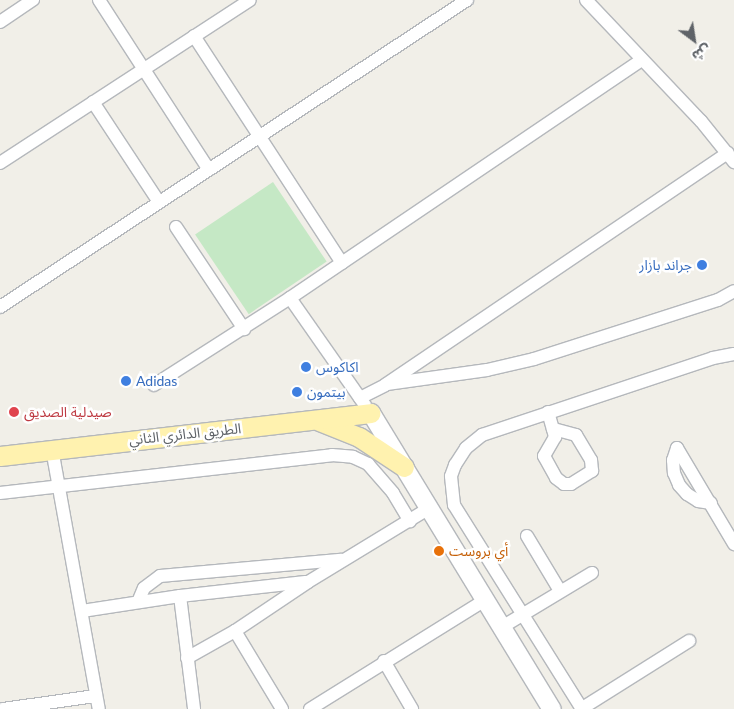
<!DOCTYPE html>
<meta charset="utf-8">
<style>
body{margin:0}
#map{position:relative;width:734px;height:709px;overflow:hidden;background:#f1efe8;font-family:Lato,"Noto Sans Arabic",sans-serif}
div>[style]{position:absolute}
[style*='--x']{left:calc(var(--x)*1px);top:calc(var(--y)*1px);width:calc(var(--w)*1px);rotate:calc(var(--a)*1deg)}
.green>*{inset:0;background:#c5e8c5;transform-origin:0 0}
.roads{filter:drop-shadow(1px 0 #b5b8bc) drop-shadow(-1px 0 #b5b8bc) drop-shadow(0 1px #b5b8bc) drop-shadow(0 -1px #b5b8bc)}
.street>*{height:12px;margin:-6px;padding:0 6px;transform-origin:6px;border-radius:6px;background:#fff}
.secondary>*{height:18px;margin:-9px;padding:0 9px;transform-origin:9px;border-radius:9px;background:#fff}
.primary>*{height:19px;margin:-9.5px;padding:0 9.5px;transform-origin:9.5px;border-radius:9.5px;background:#fff2af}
.dots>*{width:14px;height:14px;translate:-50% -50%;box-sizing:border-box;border:2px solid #fff;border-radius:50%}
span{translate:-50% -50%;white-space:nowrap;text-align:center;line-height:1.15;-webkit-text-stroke:5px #fff;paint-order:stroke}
.shop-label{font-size:14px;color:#366cbe}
.right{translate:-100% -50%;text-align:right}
.left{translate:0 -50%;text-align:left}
.health-label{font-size:14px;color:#be3a42}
.street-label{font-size:14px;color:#5f6368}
.food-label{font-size:14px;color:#c56008}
.north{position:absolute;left:669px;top:15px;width:50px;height:50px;-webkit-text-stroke:4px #fff;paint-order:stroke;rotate:149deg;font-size:14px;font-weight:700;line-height:20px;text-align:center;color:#5f6368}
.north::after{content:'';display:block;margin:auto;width:18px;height:22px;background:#5f6368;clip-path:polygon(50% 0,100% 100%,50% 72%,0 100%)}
</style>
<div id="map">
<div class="green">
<i style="left:273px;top:182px;width:96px;height:94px;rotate:56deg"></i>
</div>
<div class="roads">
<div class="street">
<i style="--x:99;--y:0;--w:202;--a:57.1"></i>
<i style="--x:586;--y:0;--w:167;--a:46.5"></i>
<i style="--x:701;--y:121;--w:53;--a:51.2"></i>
<i style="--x:0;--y:22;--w:40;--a:-34"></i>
<i style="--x:194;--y:36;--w:271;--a:56.9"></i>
<i style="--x:93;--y:102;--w:120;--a:56.6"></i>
<i style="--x:0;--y:163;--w:298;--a:-33.1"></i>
<i style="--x:176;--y:227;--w:123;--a:56.3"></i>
<i style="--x:290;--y:298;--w:131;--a:55"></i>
<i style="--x:0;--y:307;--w:559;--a:-33.32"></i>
<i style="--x:387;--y:384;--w:101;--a:-8"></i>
<i style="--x:487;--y:370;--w:48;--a:-13.2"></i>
<i style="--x:534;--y:359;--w:193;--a:-17.8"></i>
<i style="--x:718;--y:300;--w:18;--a:-29"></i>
<i style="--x:154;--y:385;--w:161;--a:-32.6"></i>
<i style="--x:290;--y:298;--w:425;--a:-34.1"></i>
<i style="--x:360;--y:398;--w:28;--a:-27"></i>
<i style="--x:385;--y:385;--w:414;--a:-34.1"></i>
<i style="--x:548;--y:412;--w:26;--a:74"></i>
<i style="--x:555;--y:437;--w:22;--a:120"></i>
<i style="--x:544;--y:456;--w:25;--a:61"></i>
<i style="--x:556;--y:478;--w:10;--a:37"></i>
<i style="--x:564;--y:484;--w:7;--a:0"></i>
<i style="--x:571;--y:484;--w:25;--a:-32"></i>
<i style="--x:592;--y:471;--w:11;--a:-95"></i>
<i style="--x:591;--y:460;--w:29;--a:-121"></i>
<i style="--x:576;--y:435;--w:24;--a:-165"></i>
<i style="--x:677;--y:448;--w:112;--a:59.3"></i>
<i style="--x:677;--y:448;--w:13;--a:108"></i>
<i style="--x:673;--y:460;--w:13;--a:86"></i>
<i style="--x:674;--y:473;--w:13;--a:67"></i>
<i style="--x:679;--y:485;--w:12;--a:48"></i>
<i style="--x:687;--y:494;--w:13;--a:32"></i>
<i style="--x:698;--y:501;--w:13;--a:9"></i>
<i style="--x:52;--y:449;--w:264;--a:79.8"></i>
<i style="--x:0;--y:493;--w:334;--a:-6.5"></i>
<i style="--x:332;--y:455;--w:21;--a:5"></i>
<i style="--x:353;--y:457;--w:17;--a:25"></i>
<i style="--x:368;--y:464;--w:38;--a:49"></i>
<i style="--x:393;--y:493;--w:33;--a:59"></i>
<i style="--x:527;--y:536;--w:64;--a:59"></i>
<i style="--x:180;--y:596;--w:114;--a:82.9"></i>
<i style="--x:138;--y:602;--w:15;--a:-67"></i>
<i style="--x:144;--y:588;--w:20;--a:-37"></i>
<i style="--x:160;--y:576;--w:182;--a:-5.1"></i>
<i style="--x:82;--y:611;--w:99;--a:-8.7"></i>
<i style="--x:180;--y:596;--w:126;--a:-6.4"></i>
<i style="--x:502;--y:627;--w:105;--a:-31"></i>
<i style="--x:235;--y:631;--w:91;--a:58.9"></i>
<i style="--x:187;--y:658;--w:55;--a:-29.4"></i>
<i style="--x:235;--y:631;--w:88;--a:-33.9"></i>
<i style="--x:308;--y:582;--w:142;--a:-31.4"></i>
<i style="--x:384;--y:661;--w:56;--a:59.7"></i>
<i style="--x:3;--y:709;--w:94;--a:-8"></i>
<i style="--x:310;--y:709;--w:206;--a:-31.9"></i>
<i style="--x:581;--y:709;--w:128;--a:-32.2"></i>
<i style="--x:582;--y:709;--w:241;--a:-122.1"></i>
<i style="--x:454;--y:505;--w:29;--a:-96"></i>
<i style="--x:451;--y:476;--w:12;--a:-70"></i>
<i style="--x:455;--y:465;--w:20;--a:-57"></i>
<i style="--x:466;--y:448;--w:21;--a:-39"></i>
<i style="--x:482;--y:435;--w:243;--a:-18.4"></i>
<i style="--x:713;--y:358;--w:21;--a:-11"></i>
</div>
<div class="secondary">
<i style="--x:371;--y:413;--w:347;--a:58.6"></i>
</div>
<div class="primary">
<i style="--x:319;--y:421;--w:43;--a:21.8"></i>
<i style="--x:359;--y:437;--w:54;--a:33.7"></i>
<i style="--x:0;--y:456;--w:373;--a:-6.6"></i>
</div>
</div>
<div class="dots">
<i style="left:702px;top:265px;background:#3f7fe0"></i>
<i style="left:306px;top:367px;background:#3f7fe0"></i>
<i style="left:126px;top:381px;background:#3f7fe0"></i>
<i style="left:297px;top:392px;background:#3f7fe0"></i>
<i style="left:14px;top:412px;background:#e0444e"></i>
<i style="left:439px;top:551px;background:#e8710a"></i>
</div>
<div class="shop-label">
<span class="right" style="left:692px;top:265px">جراند بازار</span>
<span class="left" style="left:316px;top:367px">اكاكوس</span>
<span class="left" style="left:136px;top:381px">Adidas</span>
<span class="left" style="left:307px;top:392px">بيتمون</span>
</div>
<div class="health-label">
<span class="left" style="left:24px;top:412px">صيدلية الصديق</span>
</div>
<div class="street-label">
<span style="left:185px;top:434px;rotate:-6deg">الطريق الدائري الثاني</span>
</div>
<div class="food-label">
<span class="left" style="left:449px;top:551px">أي بروست</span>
</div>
<div class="north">ش</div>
</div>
